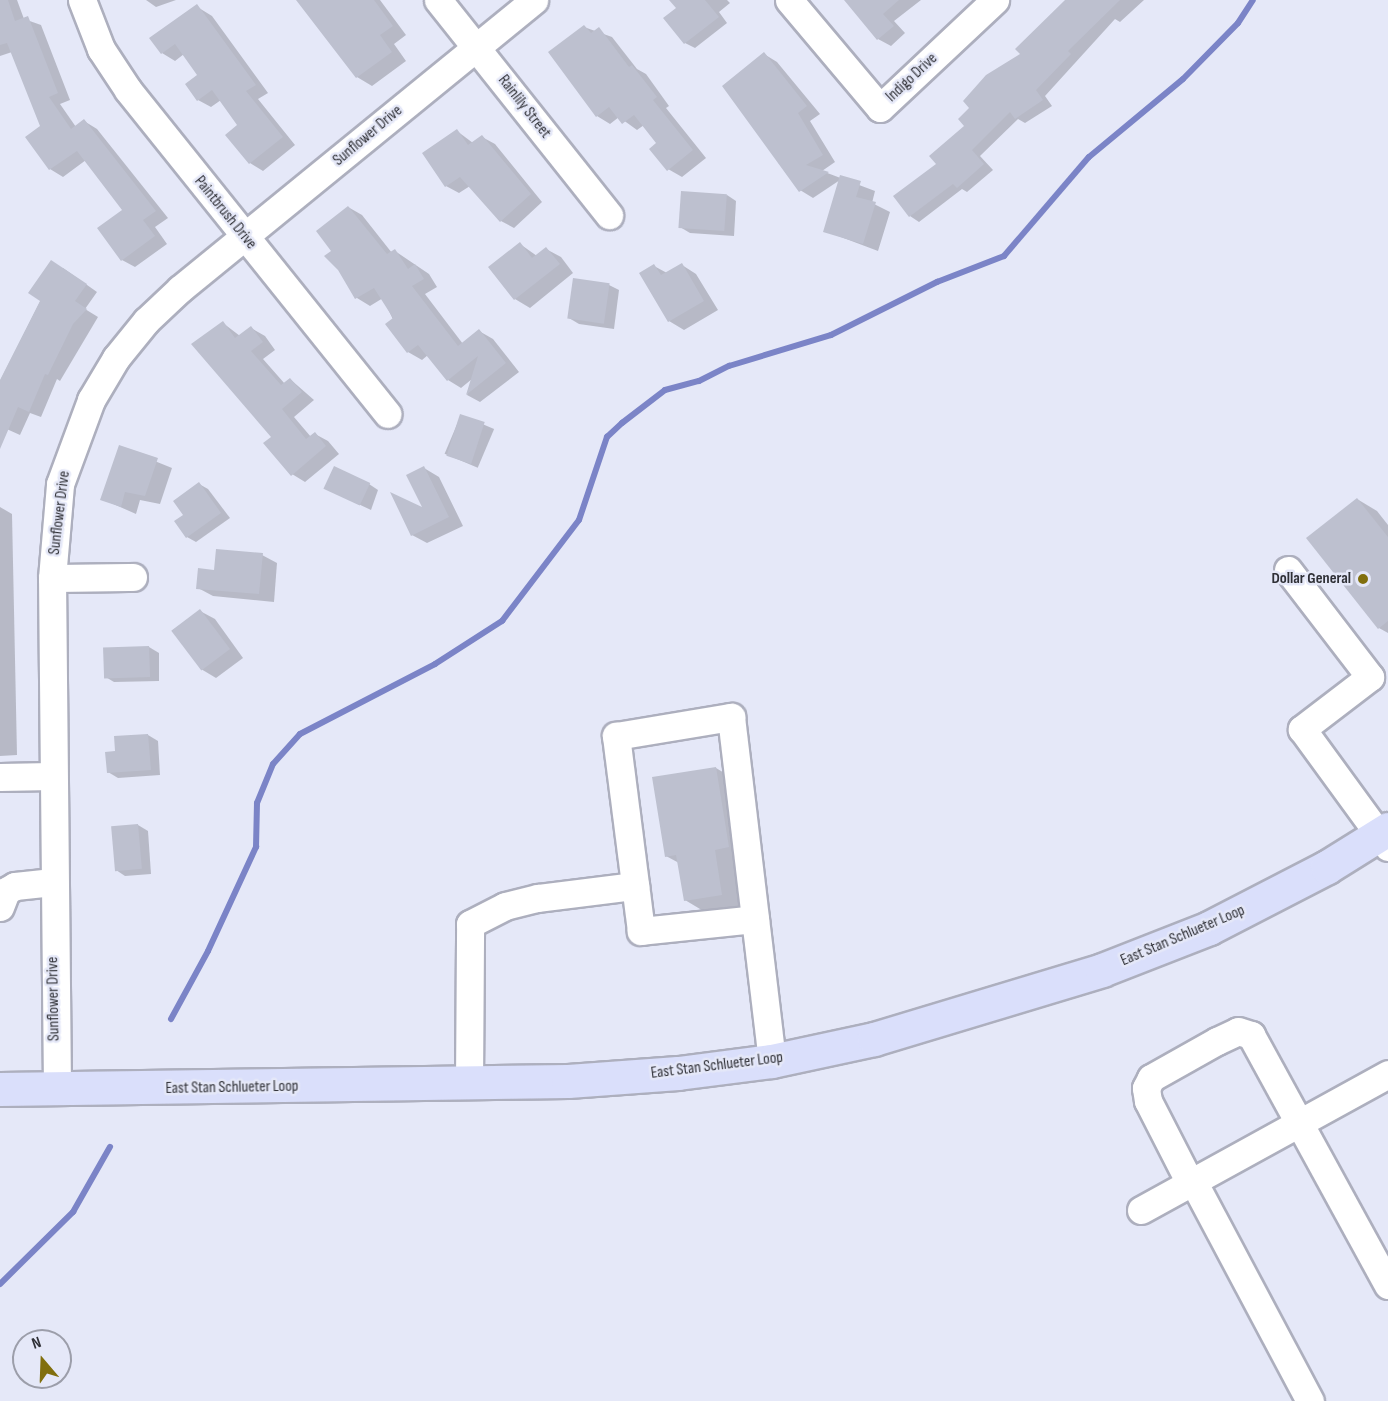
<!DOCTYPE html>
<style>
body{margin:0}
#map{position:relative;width:1388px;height:1401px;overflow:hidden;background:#e5e8f8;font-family:"Sofia Sans Condensed",sans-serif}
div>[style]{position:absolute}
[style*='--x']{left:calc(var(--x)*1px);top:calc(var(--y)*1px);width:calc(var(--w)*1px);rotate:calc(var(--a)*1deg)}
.shadow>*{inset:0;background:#0003;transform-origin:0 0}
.stream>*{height:6px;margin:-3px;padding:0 3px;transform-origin:3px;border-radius:3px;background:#7b84c7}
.building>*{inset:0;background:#bdc0cf;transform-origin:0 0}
.roads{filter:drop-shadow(2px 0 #adafbe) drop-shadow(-2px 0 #adafbe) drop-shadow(0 2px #adafbe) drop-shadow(0 -2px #adafbe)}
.minor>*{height:27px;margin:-13.5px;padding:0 13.5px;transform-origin:13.5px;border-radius:13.5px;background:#fff}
.major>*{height:33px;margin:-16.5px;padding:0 16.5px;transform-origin:16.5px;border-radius:16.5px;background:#dadffb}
.dots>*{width:16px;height:16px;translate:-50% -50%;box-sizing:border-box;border:3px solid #e5e8f8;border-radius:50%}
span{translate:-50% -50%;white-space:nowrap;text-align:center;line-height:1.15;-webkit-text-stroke:5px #e5e8f8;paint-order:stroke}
.street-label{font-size:16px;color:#2f3036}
.poi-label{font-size:16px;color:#2f3036;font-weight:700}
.right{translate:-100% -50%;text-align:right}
.north{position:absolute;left:12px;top:1329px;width:60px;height:60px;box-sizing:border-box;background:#e5e8f8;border:2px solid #9c9eaa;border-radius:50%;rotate:341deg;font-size:16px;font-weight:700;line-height:24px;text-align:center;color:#2f3036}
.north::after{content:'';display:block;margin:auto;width:21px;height:27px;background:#816f0d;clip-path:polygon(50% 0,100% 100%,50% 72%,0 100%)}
</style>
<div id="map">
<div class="shadow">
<i style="clip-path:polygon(0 0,17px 0,24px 19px,41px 25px,70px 100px,60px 104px,76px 127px,84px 121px,97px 129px,168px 218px,155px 227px,167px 244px,135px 267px,122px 260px,124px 211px,86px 160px,63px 177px,50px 169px,42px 127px,12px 52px,0 56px)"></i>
<i style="clip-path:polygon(146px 0,176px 0,156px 7px)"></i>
<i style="clip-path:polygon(298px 0,380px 0,406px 35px,394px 44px,406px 61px,372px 86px,357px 77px)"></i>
<i style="clip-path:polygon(671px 0,727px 0,730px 3px,719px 12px,727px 23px,695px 48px,685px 43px,678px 8px)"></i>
<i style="clip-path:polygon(846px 0,921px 0,894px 21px,905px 33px,891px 46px,878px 39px)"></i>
<i style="clip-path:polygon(1067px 0,1144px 0,1120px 22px,1115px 19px,1045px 96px,1052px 106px,1025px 123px,1018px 119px,980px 156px,993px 170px,967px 192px,962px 189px,919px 222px,910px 216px,938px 164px)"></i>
<i style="clip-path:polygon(199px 8px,212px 16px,268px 93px,258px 99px,295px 145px,263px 171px,250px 163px,239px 125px,221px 100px,211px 107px,198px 100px,199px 76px,184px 54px,175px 61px,162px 53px)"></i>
<i style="clip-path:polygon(584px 27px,612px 37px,637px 69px,646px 74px,669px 106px,666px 108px,706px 158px,682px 177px,668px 169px,658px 143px,644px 125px,637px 130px,619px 117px,610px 124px,597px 116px)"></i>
<i style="clip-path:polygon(764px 54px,777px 62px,820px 114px,810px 121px,835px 162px,822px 171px,875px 191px,872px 203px,890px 212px,878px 251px,825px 231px,840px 180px,813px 198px,800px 190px)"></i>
<i style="clip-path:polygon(457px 131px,473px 143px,482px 137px,495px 144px,542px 202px,514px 228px,501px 221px,470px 186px,459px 193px,446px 186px)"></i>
<i style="clip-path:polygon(727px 195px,736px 201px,734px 236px,690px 233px,680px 227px)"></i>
<i style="clip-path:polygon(348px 207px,362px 215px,392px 253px,395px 251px,429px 274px,437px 287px,425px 294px,463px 344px,479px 331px,493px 339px,519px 372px,480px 402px,467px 395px,472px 379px,461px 388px,448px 380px,428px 355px,422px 360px,408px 352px,383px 298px,370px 306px,357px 298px,333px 251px)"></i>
<i style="clip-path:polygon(520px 244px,537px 256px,546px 249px,561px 257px,573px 273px,530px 308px,515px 299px,490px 268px)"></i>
<i style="clip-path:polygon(682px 265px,696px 274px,718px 310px,684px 330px,669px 321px,654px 266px,667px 273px)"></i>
<i style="clip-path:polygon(63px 268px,97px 292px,85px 309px,98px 317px,60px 381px,57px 379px,41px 417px,30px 413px,20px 435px,0 426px,0 381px,41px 300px)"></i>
<i style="clip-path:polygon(609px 285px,619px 290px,614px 329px,579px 324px,569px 318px)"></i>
<i style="clip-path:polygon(223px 323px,240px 336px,251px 328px,265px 336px,275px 350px,263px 359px,285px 384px,290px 379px,314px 400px,294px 417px,311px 437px,315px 434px,328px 441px,339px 454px,305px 482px,292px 474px)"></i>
<i style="left:461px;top:415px;width:36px;height:42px;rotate:23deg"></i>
<i style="clip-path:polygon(120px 447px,172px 468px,160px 504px,140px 500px,136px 514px,102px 499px)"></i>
<i style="clip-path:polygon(424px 468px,439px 477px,463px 526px,427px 543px,412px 535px,425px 510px)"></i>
<i style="clip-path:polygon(199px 484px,208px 489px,230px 518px,196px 542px,187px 537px,185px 515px)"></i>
<i style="clip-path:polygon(369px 484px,378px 490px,371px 510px,335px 493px)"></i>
<i style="clip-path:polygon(1357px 499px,1377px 511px,1388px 525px,1388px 633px,1379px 628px)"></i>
<i style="clip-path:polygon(0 507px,12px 514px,17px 755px,0 756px)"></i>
<i style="clip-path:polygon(262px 555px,277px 563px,274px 602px,213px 596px,198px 588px,216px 571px)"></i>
<i style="clip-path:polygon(200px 611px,215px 619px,243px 658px,216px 678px,201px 669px,173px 630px)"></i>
<i style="clip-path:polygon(149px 647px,159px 653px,159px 681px,114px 682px,104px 676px)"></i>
<i style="clip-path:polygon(148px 735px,158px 741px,160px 775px,118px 778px,108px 772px,116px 752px)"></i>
<i style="clip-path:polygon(716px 768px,736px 780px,748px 858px,734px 860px,741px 906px,705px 912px,685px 900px,679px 863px,666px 856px)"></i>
<i style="clip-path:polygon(138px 825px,148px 831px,151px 874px,125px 876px,116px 870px)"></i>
</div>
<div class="stream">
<i style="--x:171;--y:1019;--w:77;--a:-61.4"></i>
<i style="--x:208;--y:951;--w:115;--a:-65.2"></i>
<i style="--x:256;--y:847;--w:44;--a:-88.7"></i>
<i style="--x:257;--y:803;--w:42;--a:-67.7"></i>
<i style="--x:273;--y:764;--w:40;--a:-48"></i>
<i style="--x:300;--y:734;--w:152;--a:-27.4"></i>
<i style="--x:435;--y:664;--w:80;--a:-32.7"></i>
<i style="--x:502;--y:621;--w:127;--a:-52.7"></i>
<i style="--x:579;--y:520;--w:88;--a:-71.4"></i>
<i style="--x:607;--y:437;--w:21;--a:-43"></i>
<i style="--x:622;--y:423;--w:54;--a:-37.5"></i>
<i style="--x:665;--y:390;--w:35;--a:-15"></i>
<i style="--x:699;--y:381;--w:34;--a:-27"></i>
<i style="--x:729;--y:366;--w:107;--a:-16.9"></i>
<i style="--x:831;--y:335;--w:119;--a:-26.6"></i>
<i style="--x:937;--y:282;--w:72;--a:-21.2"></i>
<i style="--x:1004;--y:256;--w:130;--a:-49.4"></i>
<i style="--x:1089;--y:157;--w:122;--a:-39.7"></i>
<i style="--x:1183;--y:79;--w:78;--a:-45.5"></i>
<i style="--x:1238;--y:23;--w:27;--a:-57"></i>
<i style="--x:0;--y:1284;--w:103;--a:-44.6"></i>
<i style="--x:73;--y:1212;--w:75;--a:-60.4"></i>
</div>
<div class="building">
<i style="clip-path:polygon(0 0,8px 0,15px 21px,28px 16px,58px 93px,49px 97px,71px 129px,84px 119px,156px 211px,143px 220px,155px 236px,121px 261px,97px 228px,122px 210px,77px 151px,49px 170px,25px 137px,40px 126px,7px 43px,0 45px)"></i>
<i style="clip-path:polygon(296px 0,374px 0,393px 26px,380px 35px,392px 52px,356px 78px)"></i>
<i style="clip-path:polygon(669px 0,705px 0,719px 17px,684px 44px,663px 18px,676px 8px)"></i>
<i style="clip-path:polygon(844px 0,899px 0,883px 14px,894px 26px,877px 40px)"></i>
<i style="clip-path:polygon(1065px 0,1120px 0,1068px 51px,1071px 54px,1036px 90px,1043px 100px,1015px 119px,1010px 112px,972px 150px,984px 164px,957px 188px,953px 184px,909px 217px,893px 196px,936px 164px,929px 156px,964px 126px,958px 119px,969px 108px,963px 101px,986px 75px,1020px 54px,1015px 49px)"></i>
<i style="clip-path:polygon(197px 4px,256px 85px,246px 91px,283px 137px,249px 164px,225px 135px,237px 125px,212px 90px,197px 101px,185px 84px,197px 75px,175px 44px,161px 54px,149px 38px)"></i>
<i style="clip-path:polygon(584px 25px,591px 33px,599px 27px,629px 67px,632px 65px,657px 97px,653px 100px,693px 150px,667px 171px,649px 149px,656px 143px,634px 115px,622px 124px,609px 107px,596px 117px,548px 52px)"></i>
<i style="clip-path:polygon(764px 52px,807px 106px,798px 113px,823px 155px,806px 165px,829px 172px,799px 192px,722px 86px)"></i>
<i style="clip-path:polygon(457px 129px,468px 145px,482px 135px,531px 194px,500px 222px,460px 177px,445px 187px,422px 153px)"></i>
<i style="clip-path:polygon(840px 175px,861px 181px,856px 197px,876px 202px,863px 244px,823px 232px)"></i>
<i style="left:681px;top:191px;width:46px;height:37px;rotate:4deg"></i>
<i style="clip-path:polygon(348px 206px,387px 254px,395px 249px,408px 269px,415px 264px,424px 279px,412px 286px,458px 346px,479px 329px,506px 363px,466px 395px,478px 356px,447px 381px,418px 345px,407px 353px,385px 324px,393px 318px,374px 288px,355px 299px,338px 270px,324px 256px,331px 251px,316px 231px)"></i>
<i style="clip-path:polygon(520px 242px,532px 258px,546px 247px,560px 264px,514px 300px,488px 267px)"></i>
<i style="clip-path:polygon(51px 260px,87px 284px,75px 301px,87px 309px,73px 324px,48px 375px,45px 374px,29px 412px,18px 407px,0 449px,0 380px,40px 301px,28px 293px)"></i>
<i style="clip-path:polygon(682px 263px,704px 301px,668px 322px,639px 273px,654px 264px,661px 275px)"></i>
<i style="left:573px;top:278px;width:37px;height:41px;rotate:8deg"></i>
<i style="clip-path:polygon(223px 321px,235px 338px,251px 326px,263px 342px,251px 351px,281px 385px,290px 378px,302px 392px,282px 409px,306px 439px,315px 432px,326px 446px,291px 476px,263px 443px,271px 437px,191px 344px)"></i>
<i style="left:460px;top:414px;width:26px;height:44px;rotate:18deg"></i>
<i style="clip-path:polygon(119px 445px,158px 458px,145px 496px,125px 492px,121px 507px,100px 500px)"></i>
<i style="left:334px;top:466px;width:40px;height:25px;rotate:25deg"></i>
<i style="clip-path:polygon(424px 466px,449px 517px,411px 536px,390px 492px,422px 507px,406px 475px)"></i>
<i style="clip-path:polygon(199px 482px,221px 513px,186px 538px,174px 521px,183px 515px,173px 501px)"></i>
<i style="clip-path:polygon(1357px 498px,1388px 537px,1388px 621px,1378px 629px,1306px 538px)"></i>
<i style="clip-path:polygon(216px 549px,263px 553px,259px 594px,196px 589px,198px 568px,214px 570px)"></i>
<i style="left:200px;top:609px;width:50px;height:36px;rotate:53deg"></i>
<i style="left:149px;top:646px;width:31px;height:46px;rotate:88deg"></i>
<i style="clip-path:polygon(148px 734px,151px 770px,107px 773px,105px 752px,115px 751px,114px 736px)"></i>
<i style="clip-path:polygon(716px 767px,729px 847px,715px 850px,722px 895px,684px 901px,676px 855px,665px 857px,652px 777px)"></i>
<i style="left:138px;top:824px;width:45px;height:27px;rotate:85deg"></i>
</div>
<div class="roads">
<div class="minor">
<i style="--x:82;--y:0;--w:53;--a:68.8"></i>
<i style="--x:101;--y:49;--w:49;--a:56.6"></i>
<i style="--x:128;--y:90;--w:415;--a:51.3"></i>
<i style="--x:438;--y:0;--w:275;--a:51.5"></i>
<i style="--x:789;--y:0;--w:141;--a:49.9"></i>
<i style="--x:880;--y:108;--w:158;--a:-43.2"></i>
<i style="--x:1288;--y:570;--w:135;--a:52.5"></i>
<i style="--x:1370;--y:677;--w:86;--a:142.6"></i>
<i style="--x:1302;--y:729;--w:146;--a:53.9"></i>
<i style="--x:52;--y:578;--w:81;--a:-0.7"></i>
<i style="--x:0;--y:777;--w:52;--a:-1.1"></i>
<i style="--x:0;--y:907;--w:17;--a:-69"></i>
<i style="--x:6;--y:891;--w:10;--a:-29"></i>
<i style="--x:15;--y:886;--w:38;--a:-6"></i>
<i style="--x:755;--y:919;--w:115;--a:174"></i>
<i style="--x:641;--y:931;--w:197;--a:-97.3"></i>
<i style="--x:616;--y:736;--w:117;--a:-9.4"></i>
<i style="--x:731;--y:717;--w:346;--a:83.2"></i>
<i style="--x:469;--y:1083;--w:159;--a:-89.6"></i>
<i style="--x:470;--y:924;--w:39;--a:-27"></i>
<i style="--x:505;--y:906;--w:34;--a:-14"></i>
<i style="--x:538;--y:898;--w:98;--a:-7.1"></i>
<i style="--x:57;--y:1088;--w:510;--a:-90.56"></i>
<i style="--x:52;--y:578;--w:94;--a:-85.1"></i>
<i style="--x:60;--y:484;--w:90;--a:-69.7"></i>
<i style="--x:91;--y:400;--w:49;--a:-59.2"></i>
<i style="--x:116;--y:358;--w:48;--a:-51"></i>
<i style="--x:146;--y:321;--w:47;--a:-43.3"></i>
<i style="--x:180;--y:289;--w:457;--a:-39.2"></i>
<i style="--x:1193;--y:1181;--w:249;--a:62"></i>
<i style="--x:1190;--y:1183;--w:92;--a:-117.1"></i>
<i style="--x:1148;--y:1101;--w:13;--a:-99"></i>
<i style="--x:1146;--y:1088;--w:11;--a:-63"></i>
<i style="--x:1151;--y:1078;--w:76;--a:-29.3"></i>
<i style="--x:1217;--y:1041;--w:23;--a:-25"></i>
<i style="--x:1238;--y:1031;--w:14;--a:17"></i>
<i style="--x:1251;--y:1035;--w:285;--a:61.3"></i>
<i style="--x:1141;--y:1210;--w:282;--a:-28.8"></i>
</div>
<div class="major">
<i style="--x:0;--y:1089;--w:568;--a:-0.81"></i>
<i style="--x:568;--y:1081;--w:110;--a:-4.2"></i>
<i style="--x:678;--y:1073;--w:95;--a:-7.3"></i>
<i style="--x:772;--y:1061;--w:104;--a:-12.2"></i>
<i style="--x:874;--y:1039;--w:238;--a:-16.8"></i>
<i style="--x:1102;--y:970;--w:115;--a:-21.4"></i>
<i style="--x:1209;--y:928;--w:133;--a:-27.3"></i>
<i style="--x:1327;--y:867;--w:72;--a:-31.9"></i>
</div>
</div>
<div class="dots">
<i style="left:1363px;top:579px;background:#816f0d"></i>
</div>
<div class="street-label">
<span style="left:912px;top:78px;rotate:-43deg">Indigo Drive</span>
<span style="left:524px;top:107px;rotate:52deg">Rainlily Street</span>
<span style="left:368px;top:136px;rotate:-40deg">Sunflower Drive</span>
<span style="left:225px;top:213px;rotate:51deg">Paintbrush Drive</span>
<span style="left:60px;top:513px;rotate:-83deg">Sunflower Drive</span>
<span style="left:1183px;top:936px;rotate:-23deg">East Stan Schlueter Loop</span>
<span style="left:54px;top:999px;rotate:-91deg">Sunflower Drive</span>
<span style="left:717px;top:1066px;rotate:-7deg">East Stan Schlueter Loop</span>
<span style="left:232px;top:1088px;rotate:-1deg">East Stan Schlueter Loop</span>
</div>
<div class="poi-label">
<span class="right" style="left:1351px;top:579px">Dollar General</span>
</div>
<div class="north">N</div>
</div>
